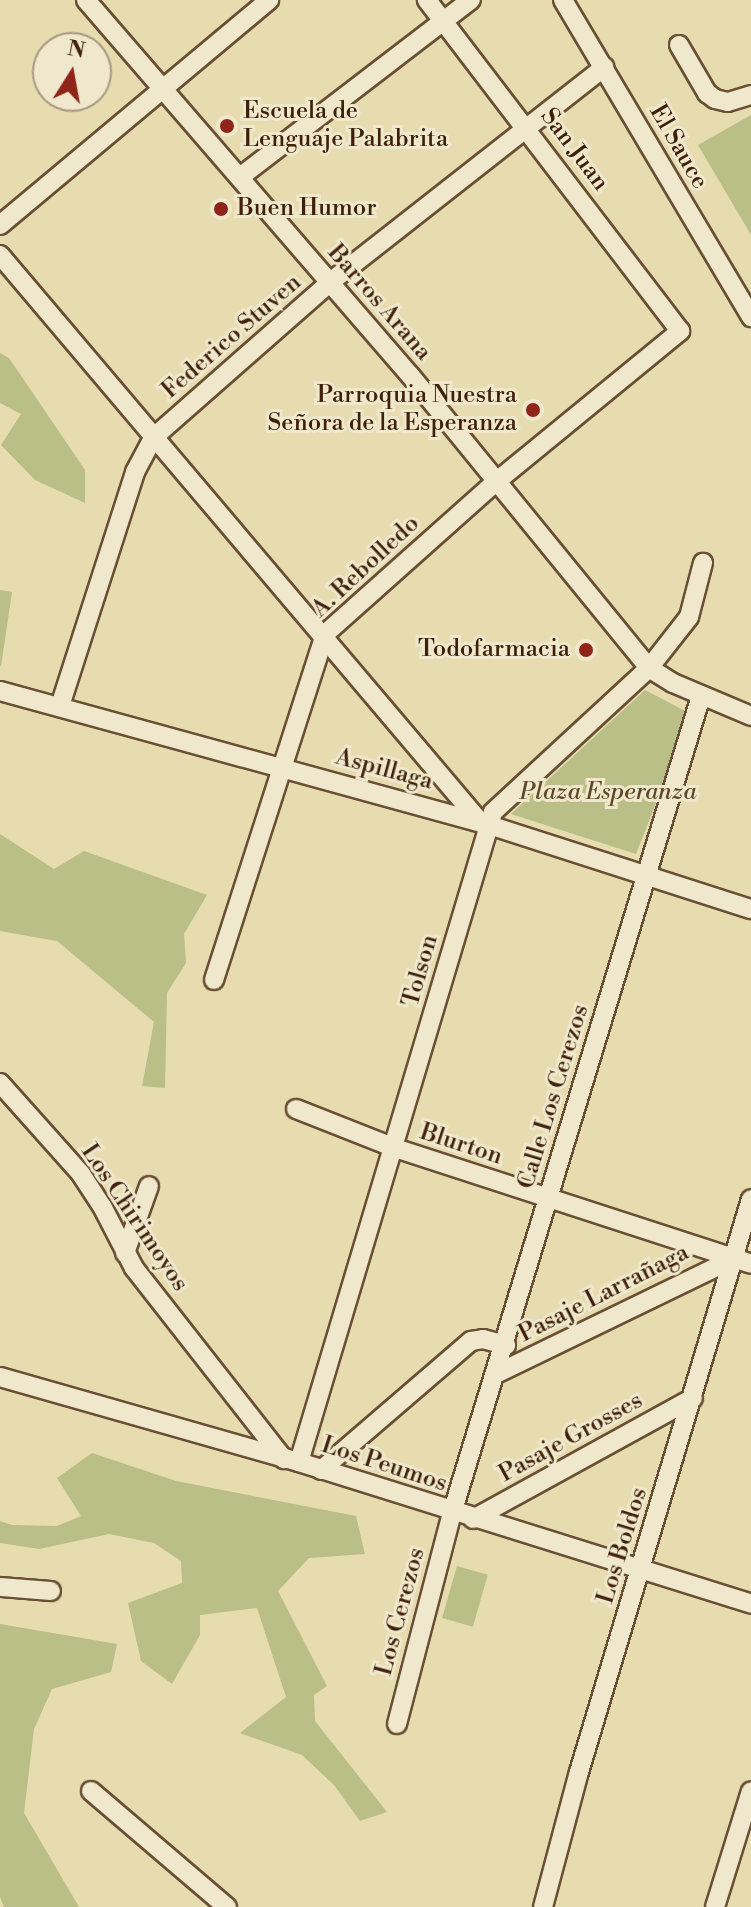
<!DOCTYPE html>
<meta charset="utf-8">
<style>
body{margin:0}
#map{position:relative;width:751px;height:1907px;overflow:hidden;background:#e7dbb0;font-family:"Libre Bodoni",serif}
div>[style]{position:absolute}
[style*='--x']{left:calc(var(--x)*1px);top:calc(var(--y)*1px);width:calc(var(--w)*1px);rotate:calc(var(--a)*1deg)}
.green>*{inset:0;background:#babe87;transform-origin:0 0}
.roads{filter:drop-shadow(2px 0 #694f33) drop-shadow(-2px 0 #694f33) drop-shadow(0 2px #694f33) drop-shadow(0 -2px #694f33)}
.minor>*{height:18px;margin:-9px;padding:0 9px;transform-origin:9px;border-radius:9px;background:#efe8cc}
.dots>*{width:22px;height:22px;translate:-50% -50%;box-sizing:border-box;border:4px solid #efe8cc;border-radius:50%}
span{translate:-50% -50%;white-space:nowrap;text-align:center;line-height:1.15;-webkit-text-stroke:6px #efe8cc;paint-order:stroke}
.poi-label{font-size:24px;color:#3f2009}
.left{translate:0 -50%;text-align:left}
.right{translate:-100% -50%;text-align:right}
.street-label{font-size:24px;color:#3f2009}
.park-label{font-size:24px;color:#5e4828;font-style:italic}
.north{position:absolute;left:32px;top:32px;width:80px;height:80px;box-sizing:border-box;background:#efe8cc;border:2px solid #a9987e;border-radius:50%;rotate:11deg;font-size:22px;font-weight:700;line-height:32px;text-align:center;color:#3f2009}
.north::after{content:'';display:block;margin:auto;width:28px;height:36px;background:#8f2418;clip-path:polygon(50% 0,100% 100%,50% 72%,0 100%)}
</style>
<div id="map">
<div class="green">
<i style="clip-path:polygon(751px 115px,751px 235px,698px 145px)"></i>
<i style="clip-path:polygon(0 353px,9px 358px,85px 470px,85px 503px,35px 480px,1px 445px,21px 414px,0 403px)"></i>
<i style="clip-path:polygon(0 590px,12px 592px,1px 666px,0 666px)"></i>
<i style="clip-path:polygon(645px 690px,691px 714px,636px 854px,511px 814px)"></i>
<i style="clip-path:polygon(0 834px,54px 869px,84px 851px,207px 895px,184px 934px,186px 963px,167px 993px,165px 1088px,142px 1086px,154px 1022px,57px 941px,0 931px)"></i>
<i style="clip-path:polygon(92px 1453px,176px 1481px,356px 1516px,365px 1554px,309px 1558px,278px 1591px,327px 1686px,314px 1695px,315px 1721px,387px 1812px,360px 1821px,334px 1785px,302px 1755px,240px 1733px,286px 1697px,257px 1608px,200px 1615px,200px 1635px,172px 1684px,141px 1661px,128px 1603px,182px 1583px,181px 1561px,154px 1543px,109px 1534px,39px 1549px,0 1543px,0 1521px,12px 1525px,57px 1526px,81px 1516px,57px 1478px)"></i>
<i style="left:457px;top:1566px;width:32px;height:54px;rotate:16deg"></i>
<i style="clip-path:polygon(0 1624px,117px 1644px,111px 1672px,52px 1689px,34px 1729px,24px 1813px,79px 1907px,4px 1907px,0 1897px)"></i>
</div>
<div class="roads">
<div class="minor">
<i style="--x:86;--y:0;--w:496;--a:49.2"></i>
<i style="--x:410;--y:375;--w:378;--a:50.8"></i>
<i style="--x:649;--y:668;--w:28;--a:32"></i>
<i style="--x:673;--y:683;--w:85;--a:22.9"></i>
<i style="--x:563;--y:0;--w:369;--a:59.3"></i>
<i style="--x:679;--y:45;--w:56;--a:59.7"></i>
<i style="--x:707;--y:93;--w:10;--a:37"></i>
<i style="--x:715;--y:99;--w:13;--a:13"></i>
<i style="--x:728;--y:102;--w:24;--a:-17"></i>
<i style="--x:240;--y:177;--w:291;--a:-37.5"></i>
<i style="--x:0;--y:225;--w:351;--a:-39.9"></i>
<i style="--x:0;--y:255;--w:744;--a:49.74"></i>
<i style="--x:0;--y:691;--w:507;--a:15.32"></i>
<i style="--x:489;--y:825;--w:275;--a:17.8"></i>
<i style="--x:60;--y:706;--w:246;--a:-72.2"></i>
<i style="--x:135;--y:472;--w:40;--a:-62"></i>
<i style="--x:154;--y:437;--w:233;--a:-41.3"></i>
<i style="--x:329;--y:283;--w:350;--a:-38.1"></i>
<i style="--x:214;--y:980;--w:363;--a:-72.2"></i>
<i style="--x:325;--y:634;--w:230;--a:-41.7"></i>
<i style="--x:497;--y:481;--w:237;--a:-39.3"></i>
<i style="--x:680;--y:331;--w:417;--a:-127.4"></i>
<i style="--x:0;--y:1083;--w:122;--a:48.3"></i>
<i style="--x:81;--y:1174;--w:38;--a:57"></i>
<i style="--x:102;--y:1206;--w:70;--a:62.7"></i>
<i style="--x:134;--y:1268;--w:243;--a:51.9"></i>
<i style="--x:296;--y:1109;--w:106;--a:21.5"></i>
<i style="--x:395;--y:1148;--w:374;--a:18"></i>
<i style="--x:125;--y:1253;--w:71;--a:-70.3"></i>
<i style="--x:496;--y:1374;--w:263;--a:-25.9"></i>
<i style="--x:0;--y:1377;--w:311;--a:15.9"></i>
<i style="--x:299;--y:1462;--w:474;--a:17.4"></i>
<i style="--x:299;--y:1462;--w:678;--a:-73.38"></i>
<i style="--x:493;--y:812;--w:212;--a:-42.7"></i>
<i style="--x:649;--y:668;--w:65;--a:-51.9"></i>
<i style="--x:689;--y:617;--w:56;--a:-75.5"></i>
<i style="--x:321;--y:1470;--w:198;--a:-40.7"></i>
<i style="--x:471;--y:1341;--w:12;--a:-9"></i>
<i style="--x:483;--y:1339;--w:24;--a:15"></i>
<i style="--x:473;--y:1519;--w:251;--a:-28.8"></i>
<i style="--x:0;--y:1587;--w:51;--a:4.5"></i>
<i style="--x:397;--y:1724;--w:218;--a:-75.4"></i>
<i style="--x:452;--y:1513;--w:854;--a:-73.05"></i>
<i style="--x:91;--y:1791;--w:179;--a:40.5"></i>
<i style="--x:543;--y:1907;--w:140;--a:-75.1"></i>
<i style="--x:579;--y:1772;--w:598;--a:-73.29"></i>
<i style="--x:715;--y:1907;--w:121;--a:-72.8"></i>
</div>
</div>
<div class="dots">
<i style="left:227px;top:126px;background:#8f2418"></i>
<i style="left:221px;top:209px;background:#8f2418"></i>
<i style="left:533px;top:410px;background:#8f2418"></i>
<i style="left:586px;top:650px;background:#8f2418"></i>
</div>
<div class="poi-label">
<span class="left" style="left:243px;top:126px">Escuela de<br>Lenguaje Palabrita</span>
<span class="left" style="left:237px;top:209px">Buen Humor</span>
<span class="right" style="left:517px;top:410px">Parroquia Nuestra<br>Señora de la Esperanza</span>
<span class="right" style="left:570px;top:650px">Todofarmacia</span>
</div>
<div class="street-label">
<span style="left:678px;top:147px;rotate:60deg">El Sauce</span>
<span style="left:574px;top:150px;rotate:53deg">San Juan</span>
<span style="left:379px;top:303px;rotate:49deg">Barros Arana</span>
<span style="left:232px;top:337px;rotate:-41deg">Federico Stuven</span>
<span style="left:366px;top:567px;rotate:-43deg">A. Rebolledo</span>
<span style="left:384px;top:770px;rotate:15deg">Aspillaga</span>
<span style="left:421px;top:971px;rotate:-74deg">Tolson</span>
<span style="left:554px;top:1097px;rotate:-73deg">Calle Los Cerezos</span>
<span style="left:461px;top:1145px;rotate:18deg">Blurton</span>
<span style="left:134px;top:1218px;rotate:56deg">Los Chirimoyos</span>
<span style="left:604px;top:1294px;rotate:-27deg">Pasaje Larrañaga</span>
<span style="left:571px;top:1438px;rotate:-29deg">Pasaje Grosses</span>
<span style="left:384px;top:1465px;rotate:18deg">Los Peumos</span>
<span style="left:623px;top:1546px;rotate:-73deg">Los Boldos</span>
<span style="left:401px;top:1612px;rotate:-75deg">Los Cerezos</span>
</div>
<div class="park-label">
<span style="left:608px;top:793px">Plaza Esperanza</span>
</div>
<div class="north">N</div>
</div>
